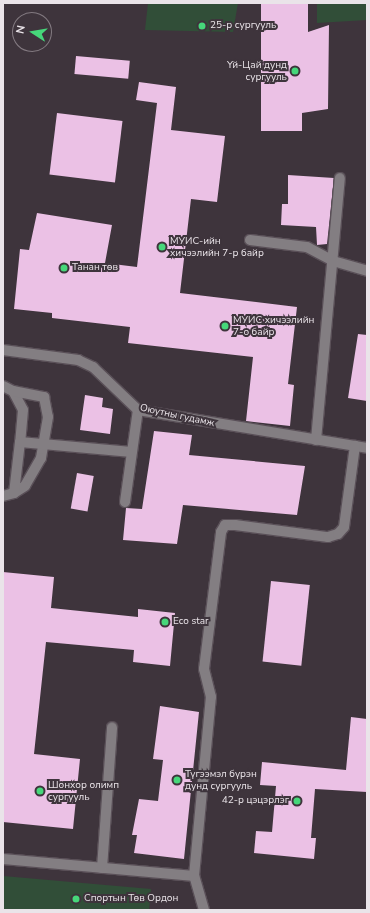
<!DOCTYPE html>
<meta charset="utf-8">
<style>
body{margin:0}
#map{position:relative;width:370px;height:913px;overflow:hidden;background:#3e343c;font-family:"Nunito Sans",sans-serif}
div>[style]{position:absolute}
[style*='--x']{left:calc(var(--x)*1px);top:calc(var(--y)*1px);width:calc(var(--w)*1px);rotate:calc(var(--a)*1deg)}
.green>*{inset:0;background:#314e38}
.building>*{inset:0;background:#ebc1e5;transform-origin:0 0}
.roads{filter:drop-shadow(1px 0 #5a5058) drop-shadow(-1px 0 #5a5058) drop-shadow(0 1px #5a5058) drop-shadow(0 -1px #5a5058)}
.minor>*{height:10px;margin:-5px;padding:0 5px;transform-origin:5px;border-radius:5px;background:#837e82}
.dots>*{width:11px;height:11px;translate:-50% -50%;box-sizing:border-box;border:2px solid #3e343c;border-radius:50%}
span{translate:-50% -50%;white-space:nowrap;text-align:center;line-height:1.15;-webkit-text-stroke:4px #3e343c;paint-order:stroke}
.poi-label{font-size:10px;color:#eae4e9}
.left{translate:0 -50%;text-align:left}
.right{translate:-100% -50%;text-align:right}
.street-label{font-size:10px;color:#eae4e9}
.frame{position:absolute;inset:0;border:4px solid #eae4e9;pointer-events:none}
.north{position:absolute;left:12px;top:12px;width:40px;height:40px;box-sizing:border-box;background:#3e343c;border:1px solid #837a81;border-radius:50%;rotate:282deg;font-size:11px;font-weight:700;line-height:16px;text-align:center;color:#eae4e9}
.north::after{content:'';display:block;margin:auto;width:14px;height:18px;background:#46d77a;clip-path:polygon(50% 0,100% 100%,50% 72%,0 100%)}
</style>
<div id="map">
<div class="green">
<i style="clip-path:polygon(148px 3px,238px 3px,233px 32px,145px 30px)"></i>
<i style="clip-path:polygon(317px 3px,367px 3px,367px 20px,317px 23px)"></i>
<i style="clip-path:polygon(3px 876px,151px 889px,149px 910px,3px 910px)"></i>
</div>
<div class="building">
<i style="clip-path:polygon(261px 3px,308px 3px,308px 32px,329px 25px,328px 109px,302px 113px,302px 131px,261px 131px)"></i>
<i style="left:76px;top:56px;width:54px;height:18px;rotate:5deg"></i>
<i style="clip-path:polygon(139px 82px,176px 87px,171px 130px,225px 136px,217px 202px,191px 199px,180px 293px,297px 307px,288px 384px,294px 385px,290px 426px,246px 421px,253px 357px,128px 343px,130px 327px,52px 318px,52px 313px,14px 309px,20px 249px,29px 250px,37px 213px,112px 225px,105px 263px,137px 267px,157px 103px,136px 100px)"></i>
<i style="left:57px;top:113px;width:66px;height:62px;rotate:7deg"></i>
<i style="clip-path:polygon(288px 175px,334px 178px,327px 244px,317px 245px,316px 227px,281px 225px,282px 204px,288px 204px)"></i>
<i style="clip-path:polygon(358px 334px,367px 335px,367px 401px,348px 398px)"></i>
<i style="clip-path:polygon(85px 395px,103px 398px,102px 407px,113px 409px,110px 434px,80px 430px)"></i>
<i style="clip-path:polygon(154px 431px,192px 435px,189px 455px,305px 466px,297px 515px,183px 505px,177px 544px,123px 540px,126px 508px,142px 509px)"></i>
<i style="left:77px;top:473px;width:17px;height:36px;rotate:10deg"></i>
<i style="clip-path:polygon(3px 572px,54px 577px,51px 608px,138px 617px,138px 609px,175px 613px,170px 666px,133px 662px,134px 650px,46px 642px,34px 754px,80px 759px,73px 829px,3px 822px)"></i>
<i style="left:271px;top:581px;width:39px;height:81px;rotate:6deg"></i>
<i style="clip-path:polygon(160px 706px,199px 712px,184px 859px,134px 853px,137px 835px,132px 835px,139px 799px,158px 801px,163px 760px,153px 759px)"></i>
<i style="clip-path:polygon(351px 717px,367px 719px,367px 792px,315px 789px,311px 838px,316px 838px,314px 859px,254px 853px,256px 831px,272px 832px,276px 786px,260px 785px,262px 762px,346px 770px)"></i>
</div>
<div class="roads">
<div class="minor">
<i style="--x:250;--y:240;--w:57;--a:7"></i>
<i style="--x:307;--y:247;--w:30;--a:28"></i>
<i style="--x:333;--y:261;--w:35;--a:16"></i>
<i style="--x:3;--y:350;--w:76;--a:7.6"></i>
<i style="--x:78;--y:360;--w:17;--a:25"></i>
<i style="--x:93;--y:367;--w:62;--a:43.7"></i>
<i style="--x:138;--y:410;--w:232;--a:9.4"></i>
<i style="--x:3;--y:386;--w:11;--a:27"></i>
<i style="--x:13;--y:391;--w:21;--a:62"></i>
<i style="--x:23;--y:410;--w:32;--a:95"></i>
<i style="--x:13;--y:391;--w:32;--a:11"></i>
<i style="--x:44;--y:397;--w:20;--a:79"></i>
<i style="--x:48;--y:417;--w:42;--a:99.7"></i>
<i style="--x:41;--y:458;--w:32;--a:120"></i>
<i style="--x:25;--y:486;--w:13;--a:148"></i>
<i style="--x:316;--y:440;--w:263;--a:-84.8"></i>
<i style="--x:3;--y:496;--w:11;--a:-15"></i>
<i style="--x:14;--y:493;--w:51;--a:-83.3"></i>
<i style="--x:20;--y:442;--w:112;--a:5.1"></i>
<i style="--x:125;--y:502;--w:93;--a:-82"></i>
<i style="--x:3;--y:859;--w:192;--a:5.1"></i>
<i style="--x:102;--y:868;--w:141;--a:-85.9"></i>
<i style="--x:204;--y:910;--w:35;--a:-106"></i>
<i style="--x:194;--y:876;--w:180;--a:-84.6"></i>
<i style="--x:211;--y:697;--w:29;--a:-104"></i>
<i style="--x:204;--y:669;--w:138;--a:-82.9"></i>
<i style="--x:221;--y:532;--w:8;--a:-60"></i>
<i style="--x:225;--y:525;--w:10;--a:0"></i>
<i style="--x:235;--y:525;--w:94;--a:7.4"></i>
<i style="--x:328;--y:537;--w:10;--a:-17"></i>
<i style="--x:338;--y:534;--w:9;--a:-49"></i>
<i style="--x:344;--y:527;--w:82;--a:-82.3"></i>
</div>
</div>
<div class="dots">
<i style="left:202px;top:26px;background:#46d77a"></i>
<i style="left:295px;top:71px;background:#46d77a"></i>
<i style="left:162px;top:247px;background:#46d77a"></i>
<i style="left:64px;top:268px;background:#46d77a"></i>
<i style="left:225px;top:326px;background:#46d77a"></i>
<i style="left:165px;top:622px;background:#46d77a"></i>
<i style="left:177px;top:780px;background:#46d77a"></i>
<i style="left:40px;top:791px;background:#46d77a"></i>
<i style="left:297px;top:801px;background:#46d77a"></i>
<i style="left:76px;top:899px;background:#46d77a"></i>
</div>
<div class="poi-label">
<span class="left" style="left:210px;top:26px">25-р сургууль</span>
<span class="right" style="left:287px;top:71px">Үй-Цай дунд<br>сургууль</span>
<span class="left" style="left:170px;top:247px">МУИС-ийн<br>хичээлийн 7-р байр</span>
<span class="left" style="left:72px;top:268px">Танан төв</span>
<span class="left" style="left:233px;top:326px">МУИС хичээлийн<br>7-о байр</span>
<span class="left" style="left:173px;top:622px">Eco star</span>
<span class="left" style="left:185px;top:780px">Түгээмэл бүрэн<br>дунд сургууль</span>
<span class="left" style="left:48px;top:791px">Шонхор олимп<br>сургууль</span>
<span class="right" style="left:289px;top:801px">42-р цэцэрлэг</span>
<span class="left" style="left:84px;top:899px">Спортын Төв Ордон</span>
</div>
<div class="street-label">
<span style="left:177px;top:416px;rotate:12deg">Оюутны гудамж</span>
</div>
<div class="frame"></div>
<div class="north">N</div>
</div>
